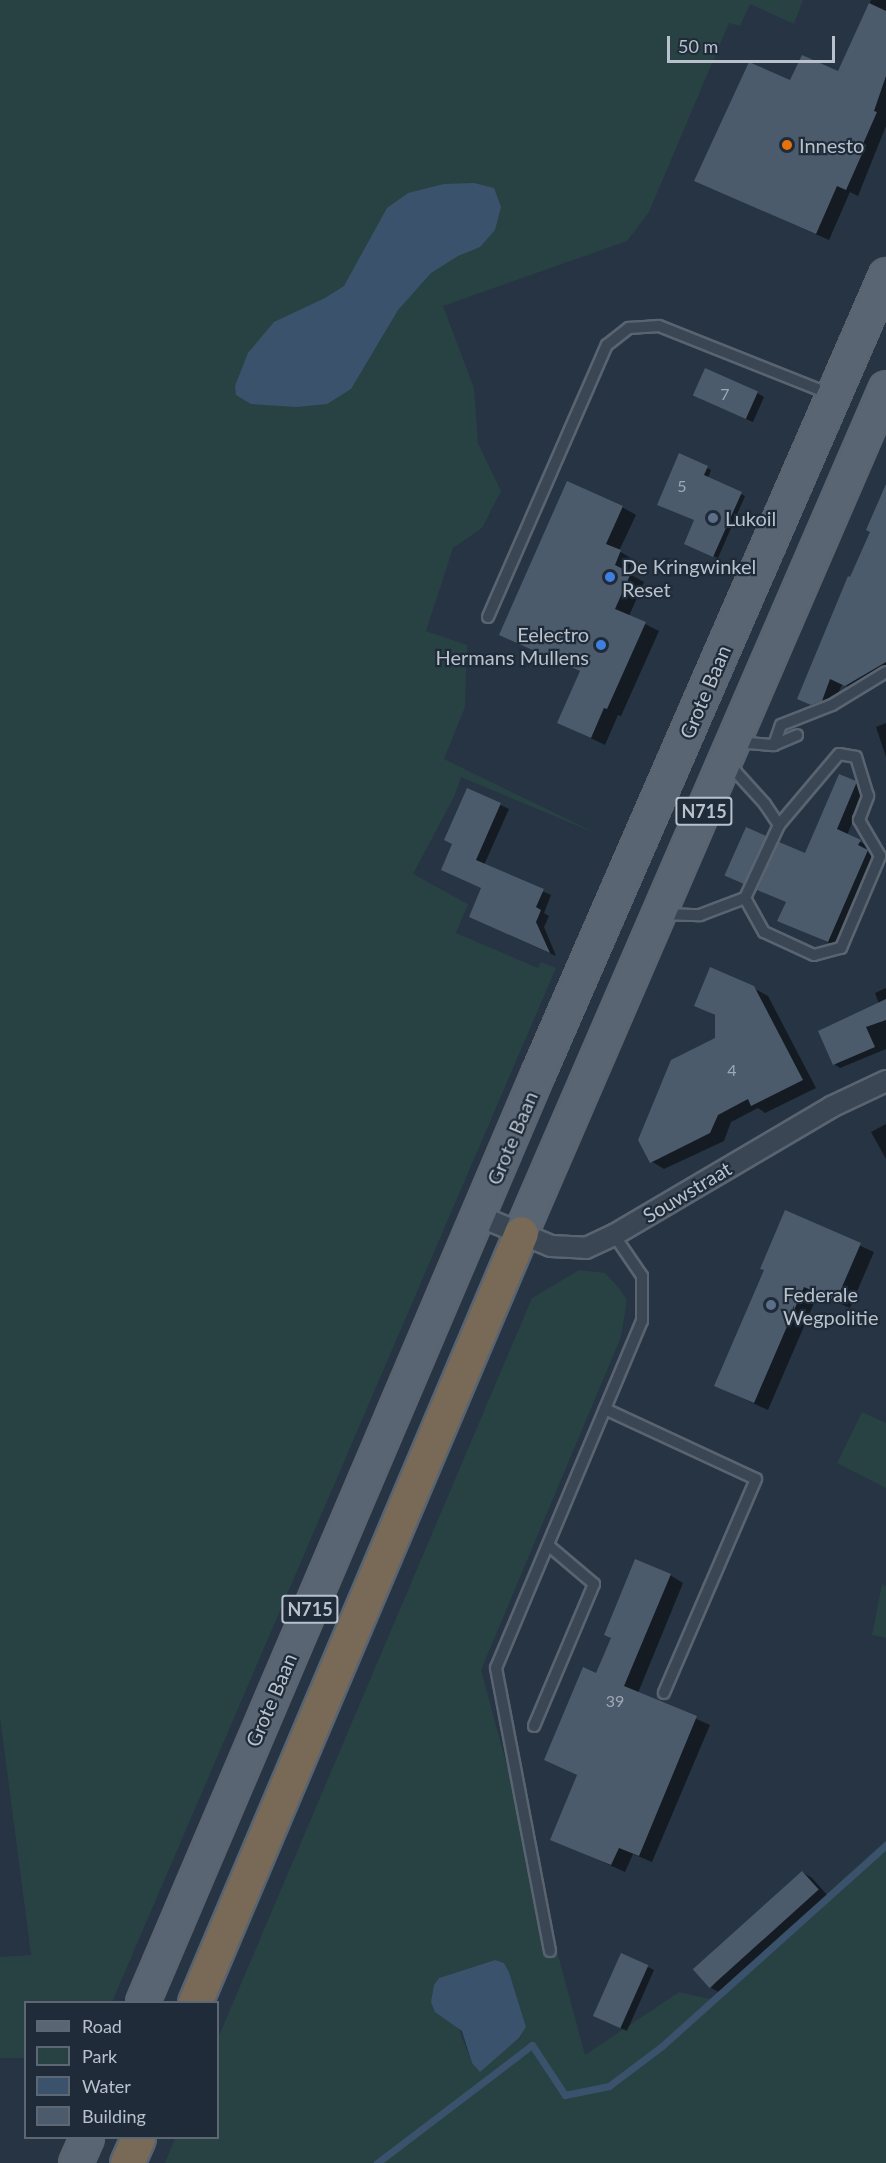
<!DOCTYPE html>
<style>
body{margin:0}
#map{position:relative;width:886px;height:2163px;overflow:hidden;background:#263443;font-family:Lato,sans-serif}
div>[style]{position:absolute}
[style*='--x']{left:calc(var(--x)*1px);top:calc(var(--y)*1px);width:calc(var(--w)*1px);rotate:calc(var(--a)*1deg)}
.green>*{inset:0;background:#284244}
.water>*{inset:0;background:#3b526c}
.shadow>*{inset:0;background:#0007}
.stream>*{height:7px;margin:-3.5px;padding:0 3.5px;transform-origin:3.5px;border-radius:3.5px;background:#3b526c}
.building>*{inset:0;background:#4c5b6c;transform-origin:0 0}
.roads{filter:drop-shadow(2px 0 #596470) drop-shadow(-2px 0 #596470) drop-shadow(0 2px #596470) drop-shadow(0 -2px #596470)}
.lane>*{height:10px;margin:-5px;padding:0 5px;transform-origin:5px;border-radius:5px;background:#3a4653}
.street>*{height:20px;margin:-10px;padding:0 10px;transform-origin:10px;border-radius:10px;background:#3a4653}
.primary>*{height:32px;margin:-16px;padding:0 16px;transform-origin:16px;border-radius:16px;background:#596573}
.highway>*{height:33px;margin:-16.5px;padding:0 16.5px;transform-origin:16.5px;border-radius:16.5px;background:#796a57}
.dots>*{width:16px;height:16px;translate:-50% -50%;box-sizing:border-box;border:3px solid #1f2b38;border-radius:50%}
span{translate:-50% -50%;white-space:nowrap;text-align:center;line-height:1.15;-webkit-text-stroke:4.5px #1f2b38;paint-order:stroke}
.number-label{font-size:16px;color:#9da8b4}
.number-label span{-webkit-text-stroke-width:0}
.shield-label span{padding:2px 4px;background:#1f2b38;border:2px solid;border-radius:4px;-webkit-text-stroke-width:0}
.shield-label{font-size:18px;color:#b8c1cc;font-weight:700}
.poi-label{font-size:20px;color:#b8c1cc}
.left{translate:0 -50%;text-align:left}
.right{translate:-100% -50%;text-align:right}
.street-label{font-size:20px;color:#b8c1cc}
.legend{position:absolute;left:24px;top:2001px;width:195px;height:138px;box-sizing:border-box;background:#1f2b38;border:2px solid #5c6773;margin:0;padding:8px 10px;list-style:none;font-size:18px;color:#b8c1cc}
.legend li{display:flex;align-items:center;gap:12px;height:30px}
.legend b{width:30px;border:2px solid #5c6773}
.scale{position:absolute;left:667px;top:36px;width:168px;height:27px;box-sizing:border-box;border:3px solid #b8c1cc;border-top:0;padding-left:8px;font-size:18px;line-height:21px;white-space:nowrap;color:#b8c1cc;-webkit-text-stroke:4px #1f2b38;paint-order:stroke}
</style>
<div id="map">
<div class="green">
<i style="clip-path:polygon(0 0,803px 0,794px 24px,750px 4px,740px 26px,729px 23px,649px 212px,627px 241px,443px 306px,474px 388px,478px 443px,501px 491px,482px 528px,453px 548px,426px 631px,467px 645px,465px 707px,444px 759px,602px 836px,461px 777px,455px 795px,413px 874px,468px 904px,456px 933px,538px 968px,541px 962px,556px 968px,112px 2002px,26px 2002px,25px 2058px,0 2058px,0 1957px,31px 1955px,0 1717px)"></i>
<i style="clip-path:polygon(evenodd,579px 1270px,605px 1273px,618px 1287px,627px 1300px,621px 1337px,481px 1670px,585px 2055px,679px 1992px,710px 1999px,886px 1840px,886px 2163px,165px 2163px,175px 2138px,218px 2138px,218px 2038px,532px 1298px,579px 1270px,495px 1960px,504px 1963px,509px 1972px,526px 2027px,520px 2038px,504px 2050px,472px 2063px,439px 1978px,495px 1960px)"></i>
<i style="clip-path:polygon(862px 1412px,886px 1423px,886px 1488px,837px 1463px)"></i>
<i style="clip-path:polygon(882px 1584px,886px 1586px,886px 1638px,872px 1635px)"></i>
</div>
<div class="water">
<i style="clip-path:polygon(474px 183px,494px 188px,501px 207px,495px 230px,480px 247px,458px 256px,431px 273px,398px 310px,351px 389px,327px 404px,296px 407px,251px 404px,236px 395px,235px 386px,248px 353px,274px 322px,325px 298px,344px 286px,387px 208px,408px 193px,444px 184px)"></i>
<i style="clip-path:polygon(495px 1960px,504px 1963px,509px 1972px,526px 2027px,519px 2038px,480px 2072px,472px 2063px,462px 2031px,435px 2012px,431px 2002px,434px 1985px,439px 1978px)"></i>
</div>
<div class="shadow">
<i style="clip-path:polygon(871px 0,886px 0,886px 126px,858px 196px,850px 192px,829px 240px,696px 181px,791px 82px,839px 73px)"></i>
<i style="clip-path:polygon(757px 393px,764px 397px,753px 422px,701px 399px)"></i>
<i style="clip-path:polygon(707px 468px,711px 470px,708px 478px,745px 496px,718px 558px,690px 546px,696px 520px,663px 507px)"></i>
<i style="clip-path:polygon(886px 488px,886px 676px,858px 691px,842px 684px,833px 707px,823px 711px,799px 698px,871px 532px)"></i>
<i style="clip-path:polygon(622px 507px,636px 515px,619px 551px,634px 560px,628px 573px,644px 582px,629px 616px,659px 631px,621px 716px,618px 715px,605px 745px,559px 723px,582px 672px,501px 634px)"></i>
<i style="clip-path:polygon(886px 723px,886px 757px,876px 727px)"></i>
<i style="clip-path:polygon(855px 782px,866px 790px,847px 835px,870px 847px,868px 852px,877px 857px,838px 947px,779px 920px,805px 855px)"></i>
<i style="clip-path:polygon(468px 790px,509px 809px,484px 865px,551px 895px,544px 913px,549px 916px,544px 927px,556px 956px,479px 921px,483px 888px,454px 844px)"></i>
<i style="clip-path:polygon(765px 837px,768px 839px,747px 884px,730px 877px)"></i>
<i style="clip-path:polygon(753px 988px,768px 996px,816px 1088px,765px 1113px,758px 1108px,731px 1122px,724px 1141px,664px 1169px,651px 1161px,716px 1039px,716px 1016px,696px 1006px)"></i>
<i style="clip-path:polygon(886px 988px,886px 1049px,840px 1068px,834px 1064px,879px 1004px,875px 993px)"></i>
<i style="clip-path:polygon(886px 1124px,886px 1159px,871px 1132px)"></i>
<i style="clip-path:polygon(785px 1212px,874px 1252px,850px 1308px,818px 1294px,768px 1410px,716px 1386px,766px 1270px)"></i>
<i style="clip-path:polygon(670px 1575px,683px 1583px,638px 1693px,710px 1725px,652px 1862px,633px 1854px,625px 1872px,552px 1839px,579px 1776px,546px 1760px,597px 1675px)"></i>
<i style="clip-path:polygon(802px 1872px,812px 1878px,828px 1896px,721px 1993px,711px 1988px)"></i>
<i style="clip-path:polygon(622px 1955px,654px 1970px,627px 2031px,602px 2020px)"></i>
</div>
<div class="stream">
<i style="--x:377;--y:2163;--w:195;--a:-37.3"></i>
<i style="--x:532;--y:2045;--w:60;--a:56.6"></i>
<i style="--x:565;--y:2095;--w:45;--a:-11.6"></i>
<i style="--x:609;--y:2086;--w:66;--a:-37"></i>
<i style="--x:662;--y:2046;--w:301;--a:-41.9"></i>
</div>
<div class="building">
<i style="clip-path:polygon(869px 3px,886px 11px,886px 76px,874px 111px,877px 112px,863px 144px,866px 145px,846px 190px,837px 186px,816px 234px,694px 181px,749px 62px,790px 80px,802px 55px,838px 71px)"></i>
<i style="left:705px;top:368px;width:58px;height:30px;rotate:24deg"></i>
<i style="clip-path:polygon(679px 453px,708px 466px,704px 475px,742px 492px,713px 557px,684px 544px,694px 520px,657px 505px)"></i>
<i style="clip-path:polygon(567px 481px,623px 506px,606px 544px,621px 550px,615px 565px,631px 573px,615px 609px,646px 622px,607px 709px,604px 708px,591px 738px,557px 723px,580px 671px,499px 635px)"></i>
<i style="clip-path:polygon(886px 484px,886px 662px,845px 686px,830px 679px,822px 701px,811px 705px,797px 699px,848px 576px,850px 577px,870px 532px,866px 530px)"></i>
<i style="clip-path:polygon(839px 774px,856px 781px,856px 784px,837px 829px,861px 840px,858px 845px,868px 850px,828px 942px,777px 921px,786px 902px,757px 890px,779px 842px,805px 853px)"></i>
<i style="clip-path:polygon(467px 788px,501px 803px,476px 860px,544px 889px,536px 907px,541px 910px,536px 922px,550px 953px,469px 917px,481px 888px,441px 870px,452px 844px,444px 840px)"></i>
<i style="left:746px;top:827px;width:22px;height:53px;rotate:24deg"></i>
<i style="clip-path:polygon(710px 967px,754px 986px,803px 1080px,751px 1106px,748px 1099px,718px 1115px,710px 1133px,650px 1163px,638px 1140px,671px 1060px,715px 1038px,715px 1015px,694px 1006px)"></i>
<i style="clip-path:polygon(886px 999px,886px 1020px,866px 1027px,875px 1047px,833px 1065px,818px 1031px)"></i>
<i style="clip-path:polygon(785px 1210px,861px 1243px,836px 1301px,804px 1287px,754px 1403px,714px 1386px,764px 1270px,760px 1269px)"></i>
<i style="clip-path:polygon(635px 1559px,671px 1574px,624px 1686px,697px 1716px,639px 1856px,619px 1848px,611px 1865px,550px 1840px,577px 1775px,544px 1760px,583px 1667px,596px 1673px,611px 1638px,604px 1635px)"></i>
<i style="left:802px;top:1871px;width:25px;height:147px;rotate:48deg"></i>
<i style="left:621px;top:1953px;width:30px;height:69px;rotate:24deg"></i>
</div>
<div class="roads">
<div class="lane">
<i style="--x:488;--y:617;--w:297;--a:-66.4"></i>
<i style="--x:607;--y:345;--w:28;--a:-38"></i>
<i style="--x:629;--y:328;--w:30;--a:-4"></i>
<i style="--x:659;--y:326;--w:184;--a:21.7"></i>
<i style="--x:737;--y:742;--w:37;--a:5"></i>
<i style="--x:774;--y:745;--w:25;--a:-23"></i>
<i style="--x:774;--y:745;--w:21;--a:-71"></i>
<i style="--x:781;--y:725;--w:55;--a:-21.4"></i>
<i style="--x:832;--y:705;--w:63;--a:-31.4"></i>
<i style="--x:745;--y:898;--w:39;--a:61"></i>
<i style="--x:764;--y:932;--w:55;--a:24.7"></i>
<i style="--x:814;--y:955;--w:28;--a:-15"></i>
<i style="--x:841;--y:948;--w:100;--a:-67"></i>
<i style="--x:880;--y:856;--w:42;--a:-120.3"></i>
<i style="--x:859;--y:820;--w:26;--a:-69"></i>
<i style="--x:868;--y:796;--w:41;--a:-107.1"></i>
<i style="--x:856;--y:757;--w:17;--a:-170"></i>
<i style="--x:839;--y:754;--w:93;--a:130.2"></i>
<i style="--x:663;--y:914;--w:37;--a:2"></i>
<i style="--x:700;--y:915;--w:48;--a:-20.7"></i>
<i style="--x:745;--y:898;--w:81;--a:-65"></i>
<i style="--x:779;--y:825;--w:25;--a:-124"></i>
<i style="--x:765;--y:804;--w:43;--a:-132.2"></i>
<i style="--x:736;--y:772;--w:11;--a:-158"></i>
<i style="--x:605;--y:1409;--w:166;--a:24.9"></i>
<i style="--x:756;--y:1479;--w:233;--a:113.3"></i>
<i style="--x:534;--y:1726;--w:154;--a:-67.1"></i>
<i style="--x:594;--y:1584;--w:60;--a:-139.7"></i>
<i style="--x:550;--y:1951;--w:288;--a:-100.8"></i>
<i style="--x:496;--y:1668;--w:376;--a:-67.2"></i>
<i style="--x:642;--y:1321;--w:45;--a:-90"></i>
<i style="--x:642;--y:1276;--w:50;--a:-124.3"></i>
</div>
<div class="street">
<i style="--x:479;--y:1216;--w:78;--a:22.6"></i>
<i style="--x:551;--y:1246;--w:35;--a:3"></i>
<i style="--x:586;--y:1248;--w:31;--a:-25"></i>
<i style="--x:614;--y:1235;--w:252;--a:-30.5"></i>
<i style="--x:831;--y:1107;--w:61;--a:-25.3"></i>
</div>
<div class="primary">
<i style="--x:521;--y:1233;--w:920;--a:-66.64"></i>
<i style="--x:143;--y:2002;--w:1011;--a:-66.94"></i>
<i style="--x:539;--y:1072;--w:869;--a:-66.47"></i>
<i style="--x:76;--y:2163;--w:27;--a:-66"></i>
</div>
<div class="highway">
<i style="--x:195;--y:2002;--w:835;--a:-67.03"></i>
<i style="--x:127;--y:2163;--w:27;--a:-66"></i>
</div>
</div>
<div class="dots">
<i style="left:787px;top:145px;background:#e8710a"></i>
<i style="left:713px;top:518px;background:#5c6f8a"></i>
<i style="left:610px;top:577px;background:#3f7fe0"></i>
<i style="left:601px;top:645px;background:#3f7fe0"></i>
<i style="left:771px;top:1305px;background:#5c6f8a"></i>
</div>
<div class="number-label">
<span style="left:725px;top:394px">7</span>
<span style="left:682px;top:486px">5</span>
<span style="left:732px;top:1070px">4</span>
<span style="left:615px;top:1701px">39</span>
</div>
<div class="shield-label">
<span style="left:704px;top:811px">N715</span>
<span style="left:310px;top:1609px">N715</span>
</div>
<div class="poi-label">
<span class="left" style="left:799px;top:145px">Innesto</span>
<span class="left" style="left:725px;top:518px">Lukoil</span>
<span class="left" style="left:622px;top:578px">De Kringwinkel<br>Reset</span>
<span class="right" style="left:589px;top:646px">Eelectro<br>Hermans Mullens</span>
<span class="left" style="left:783px;top:1306px">Federale<br>Wegpolitie</span>
</div>
<div class="street-label">
<span style="left:705px;top:692px;rotate:-67deg">Grote Baan</span>
<span style="left:512px;top:1138px;rotate:-67deg">Grote Baan</span>
<span style="left:687px;top:1192px;rotate:-31deg">Souwstraat</span>
<span style="left:271px;top:1700px;rotate:-67deg">Grote Baan</span>
</div>
<ul class="legend">
<li><b style="height:8px;background:#596573"></b>Road</li>
<li><b style="height:16px;background:#284244"></b>Park</li>
<li><b style="height:16px;background:#3b526c"></b>Water</li>
<li><b style="height:16px;background:#4c5b6c"></b>Building</li>
</ul>
<div class="scale">50 m</div>
</div>
